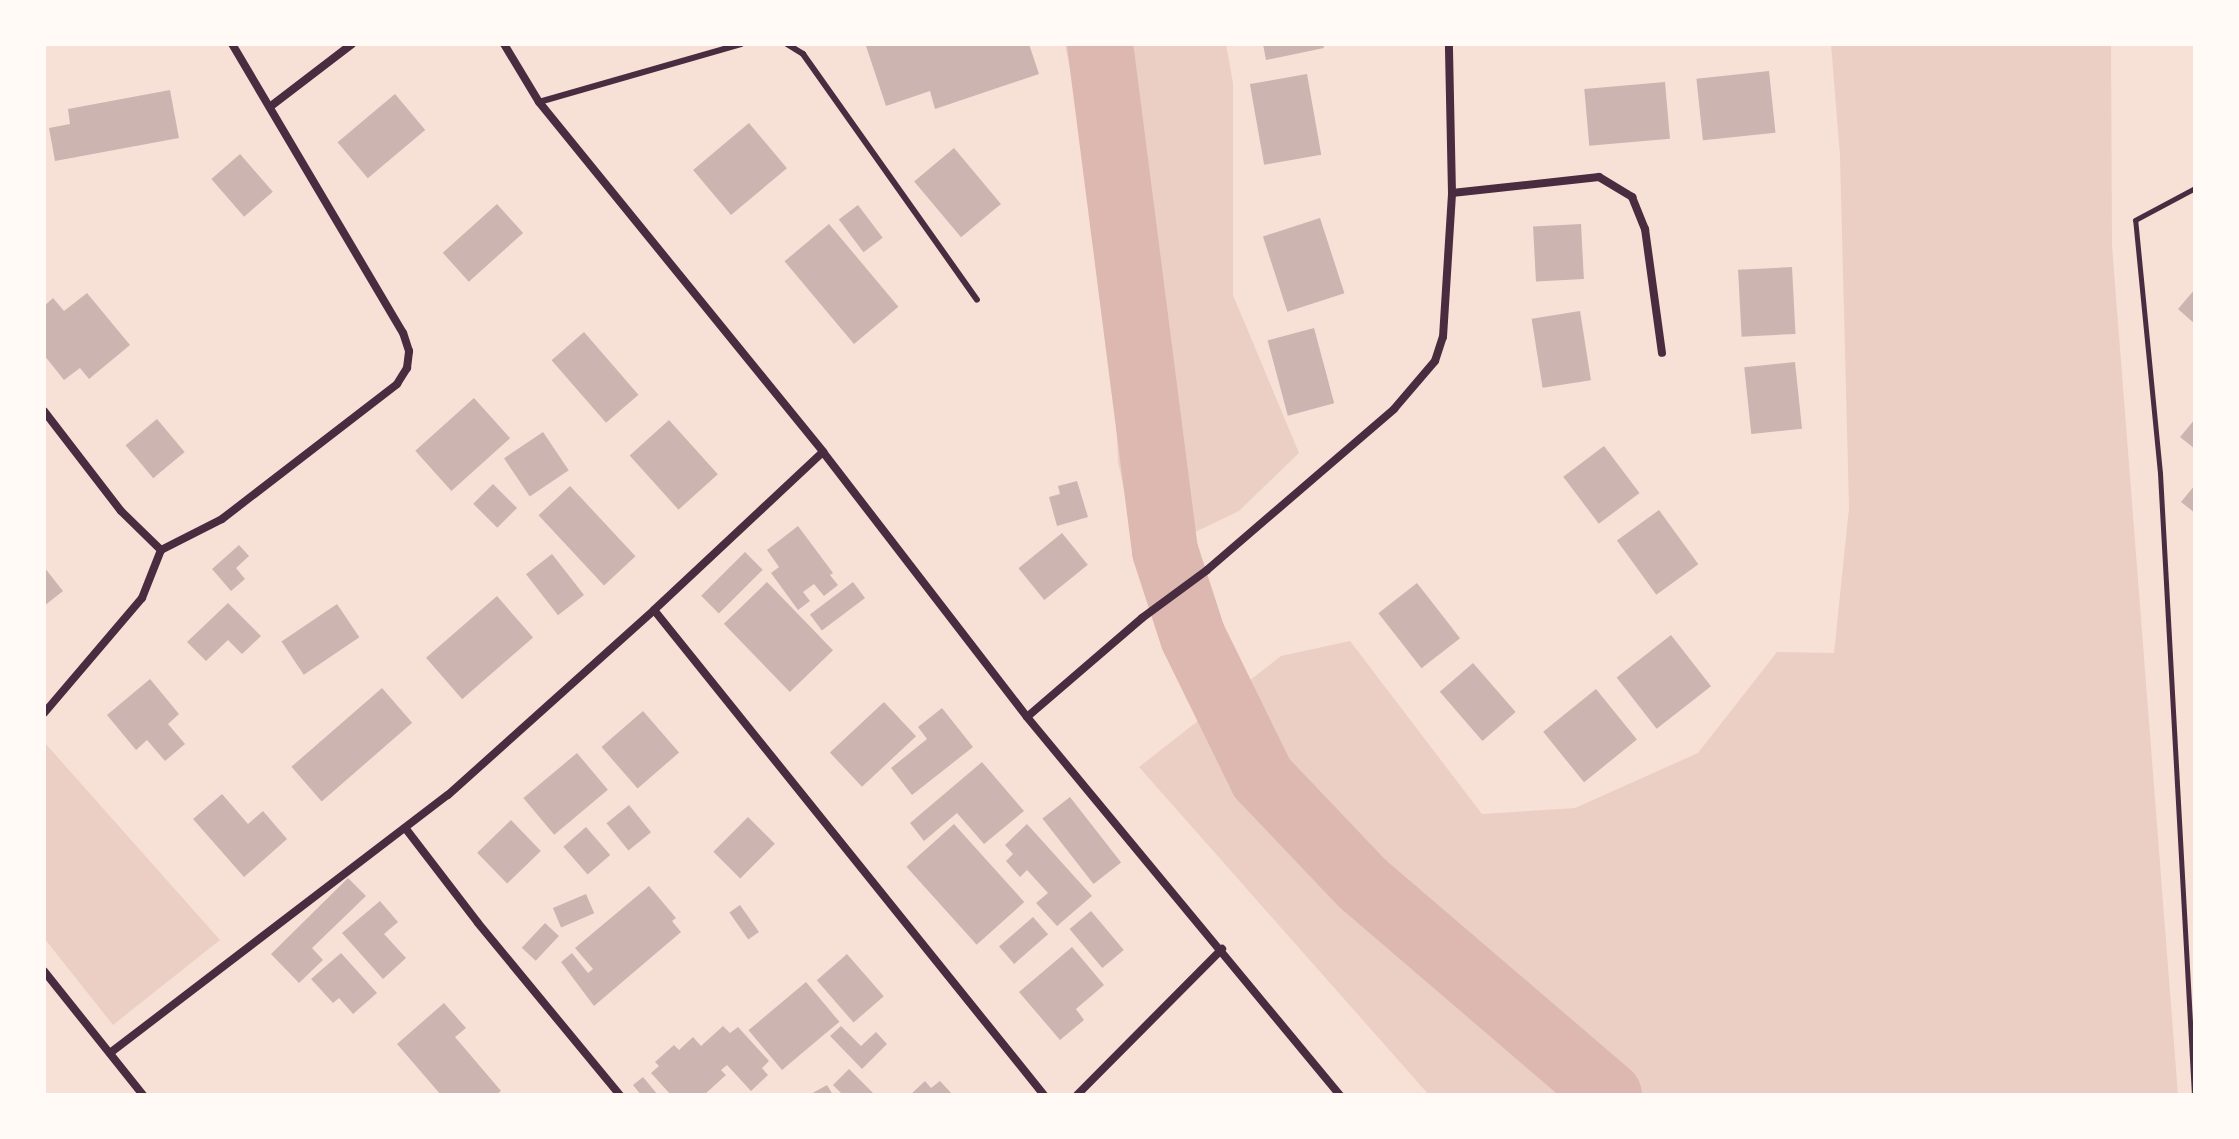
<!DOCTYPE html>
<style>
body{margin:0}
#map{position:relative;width:2239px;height:1139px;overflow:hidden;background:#f7e1d7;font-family:"Roboto Condensed",sans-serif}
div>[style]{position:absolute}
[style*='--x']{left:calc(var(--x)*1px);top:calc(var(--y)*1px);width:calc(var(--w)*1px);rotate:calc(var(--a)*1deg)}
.green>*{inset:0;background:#ebcfc5}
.river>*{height:66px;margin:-33px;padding:0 33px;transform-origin:33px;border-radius:33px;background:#dcb8b0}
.building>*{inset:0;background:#ccb4b1;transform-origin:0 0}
.path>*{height:5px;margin:-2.5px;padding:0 2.5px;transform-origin:2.5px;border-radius:2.5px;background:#4a2c40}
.service>*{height:6px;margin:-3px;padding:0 3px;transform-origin:3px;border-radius:3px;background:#4a2c40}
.minor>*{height:8px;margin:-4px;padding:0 4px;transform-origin:4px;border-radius:4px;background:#4a2c40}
span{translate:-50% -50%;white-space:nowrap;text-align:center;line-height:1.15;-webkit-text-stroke:6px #fffaf5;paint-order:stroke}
.frame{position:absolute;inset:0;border:46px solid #fffaf5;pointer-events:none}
</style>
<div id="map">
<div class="green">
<i style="clip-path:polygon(1065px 44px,1226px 44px,1233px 83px,1233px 295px,1299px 453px,1239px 511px,1139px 559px,1118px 462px,1109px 270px)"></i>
<i style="clip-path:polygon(1831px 44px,2111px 44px,2112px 245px,2178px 1095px,1429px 1095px,1139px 767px,1281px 656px,1350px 641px,1482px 814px,1575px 808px,1698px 753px,1777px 652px,1834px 653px,1849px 508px,1840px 156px)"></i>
<i style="clip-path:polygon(44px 742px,220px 940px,113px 1025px,44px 938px)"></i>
</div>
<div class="river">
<i style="--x:1100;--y:44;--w:511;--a:82.69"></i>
<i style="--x:1165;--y:551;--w:90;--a:72"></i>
<i style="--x:1193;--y:637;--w:157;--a:63.9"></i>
<i style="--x:1262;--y:778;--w:146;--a:46.4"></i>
<i style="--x:1363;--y:884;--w:324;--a:40.6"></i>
</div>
<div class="building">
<i style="clip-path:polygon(870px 44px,1029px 44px,1039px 74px,935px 109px,930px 91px,886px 106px,866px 46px)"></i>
<i style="clip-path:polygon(1263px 44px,1323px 44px,1324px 48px,1266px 60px)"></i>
<i style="left:1769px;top:71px;width:62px;height:73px;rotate:84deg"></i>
<i style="left:1307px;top:74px;width:82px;height:58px;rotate:80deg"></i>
<i style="left:1665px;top:82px;width:57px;height:81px;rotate:85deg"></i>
<i style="clip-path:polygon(170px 90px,179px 138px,55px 161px,49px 128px,70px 124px,68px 109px)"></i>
<i style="left:395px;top:94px;width:47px;height:75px;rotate:50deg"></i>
<i style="left:749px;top:123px;width:59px;height:73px;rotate:50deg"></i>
<i style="left:954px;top:148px;width:73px;height:52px;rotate:50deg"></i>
<i style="left:240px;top:154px;width:50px;height:38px;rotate:49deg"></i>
<i style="left:497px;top:204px;width:39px;height:73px;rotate:48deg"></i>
<i style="left:858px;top:205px;width:41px;height:24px;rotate:53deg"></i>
<i style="left:1320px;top:218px;width:79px;height:60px;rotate:72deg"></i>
<i style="left:829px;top:224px;width:108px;height:58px;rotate:50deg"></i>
<i style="left:1581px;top:224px;width:55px;height:48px;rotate:87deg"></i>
<i style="left:1792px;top:267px;width:67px;height:54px;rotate:87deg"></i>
<i style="clip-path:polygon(2195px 289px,2195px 324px,2178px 309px)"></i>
<i style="clip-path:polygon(87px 293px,130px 345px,89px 379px,80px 368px,64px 380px,44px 355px,44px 306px,53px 298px,64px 311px)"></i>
<i style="left:1580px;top:311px;width:70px;height:49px;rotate:81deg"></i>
<i style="left:1314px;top:328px;width:78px;height:48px;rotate:75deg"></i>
<i style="left:584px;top:332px;width:83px;height:43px;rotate:49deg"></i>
<i style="left:1795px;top:362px;width:67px;height:51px;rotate:84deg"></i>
<i style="left:474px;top:398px;width:54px;height:79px;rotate:48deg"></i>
<i style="left:157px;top:419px;width:43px;height:41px;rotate:50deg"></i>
<i style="clip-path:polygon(2195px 419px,2195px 449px,2180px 437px)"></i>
<i style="left:669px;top:420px;width:73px;height:53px;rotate:48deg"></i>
<i style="left:543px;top:432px;width:46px;height:47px;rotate:56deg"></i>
<i style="left:1604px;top:446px;width:59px;height:51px;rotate:53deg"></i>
<i style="clip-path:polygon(1077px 481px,1088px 517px,1057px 526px,1049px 497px,1060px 494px,1058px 486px)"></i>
<i style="left:493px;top:484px;width:34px;height:28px;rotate:45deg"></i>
<i style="clip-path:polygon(2195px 485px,2195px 513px,2181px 502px)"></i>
<i style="left:570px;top:486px;width:96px;height:43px;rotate:47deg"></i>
<i style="left:1659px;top:510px;width:67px;height:52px;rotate:54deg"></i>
<i style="clip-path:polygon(798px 526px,833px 573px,830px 575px,838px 585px,824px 596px,814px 584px,803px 592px,810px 601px,798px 610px,771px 573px,779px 567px,767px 550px)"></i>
<i style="left:1062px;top:533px;width:41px;height:56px;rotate:51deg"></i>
<i style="clip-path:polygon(239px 545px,249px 556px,236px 568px,245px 579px,231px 591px,212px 569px)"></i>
<i style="left:745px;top:552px;width:25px;height:62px;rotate:45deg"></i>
<i style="left:552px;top:554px;width:52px;height:33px;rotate:52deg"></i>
<i style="clip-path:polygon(44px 567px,63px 591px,44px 606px)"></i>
<i style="left:767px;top:582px;width:95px;height:60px;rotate:46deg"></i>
<i style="left:853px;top:582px;width:20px;height:54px;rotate:53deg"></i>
<i style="left:1417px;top:583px;width:70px;height:49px;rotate:52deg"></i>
<i style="left:497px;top:596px;width:55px;height:94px;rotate:49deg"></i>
<i style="clip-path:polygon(228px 603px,261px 636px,242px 654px,228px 640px,206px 661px,187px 642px)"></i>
<i style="left:337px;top:604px;width:40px;height:67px;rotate:56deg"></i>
<i style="left:1671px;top:635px;width:65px;height:69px;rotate:52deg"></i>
<i style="left:1473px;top:663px;width:65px;height:44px;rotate:49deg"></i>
<i style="clip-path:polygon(150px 679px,179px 714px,168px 724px,185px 744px,165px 761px,147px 740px,136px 750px,107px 715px)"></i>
<i style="left:382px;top:688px;width:46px;height:120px;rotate:49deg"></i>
<i style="left:1596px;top:689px;width:65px;height:68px;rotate:51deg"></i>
<i style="left:884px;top:702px;width:47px;height:74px;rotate:47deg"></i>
<i style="clip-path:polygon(942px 708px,973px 747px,912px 795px,891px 768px,927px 739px,918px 727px)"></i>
<i style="left:643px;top:711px;width:55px;height:55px;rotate:49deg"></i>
<i style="left:577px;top:753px;width:48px;height:70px;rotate:50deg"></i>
<i style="clip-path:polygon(982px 762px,1024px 811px,984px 844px,957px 813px,924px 841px,910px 823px)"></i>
<i style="clip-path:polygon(222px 794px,248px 824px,263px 811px,287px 839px,244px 877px,193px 819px)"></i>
<i style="left:1070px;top:797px;width:83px;height:35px;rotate:52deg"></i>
<i style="left:629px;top:805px;width:35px;height:29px;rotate:51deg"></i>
<i style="left:748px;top:817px;width:38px;height:49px;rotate:45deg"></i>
<i style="left:511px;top:820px;width:43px;height:47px;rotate:46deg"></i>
<i style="left:954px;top:824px;width:105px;height:64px;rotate:48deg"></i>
<i style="clip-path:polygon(1027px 824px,1092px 896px,1057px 926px,1036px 903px,1048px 893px,1027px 870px,1020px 877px,1006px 861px,1013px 854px,1005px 845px)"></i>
<i style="left:586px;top:827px;width:37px;height:30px;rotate:49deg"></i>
<i style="clip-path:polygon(348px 878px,366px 896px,312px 948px,323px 960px,299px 983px,271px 954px)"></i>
<i style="clip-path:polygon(649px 886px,676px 918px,672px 921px,681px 932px,594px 1006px,561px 962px,572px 953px,588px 973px,593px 969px,575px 948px)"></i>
<i style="left:586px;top:894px;width:21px;height:36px;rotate:67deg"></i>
<i style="clip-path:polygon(380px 901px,398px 922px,384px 934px,406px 958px,383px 979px,342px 933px)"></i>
<i style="left:740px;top:905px;width:33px;height:13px;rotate:55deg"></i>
<i style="left:1091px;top:911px;width:51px;height:28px;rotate:50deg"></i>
<i style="left:1033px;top:917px;width:23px;height:45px;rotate:49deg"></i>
<i style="left:545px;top:923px;width:19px;height:34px;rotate:43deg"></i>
<i style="clip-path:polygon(1072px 947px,1104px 985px,1076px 1009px,1084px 1020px,1060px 1040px,1019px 992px)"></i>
<i style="clip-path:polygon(341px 953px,377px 993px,353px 1014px,339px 998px,333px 1003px,311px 979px)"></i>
<i style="left:847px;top:954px;width:56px;height:40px;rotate:49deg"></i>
<i style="left:806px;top:982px;width:52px;height:75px;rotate:50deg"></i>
<i style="clip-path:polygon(444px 1003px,466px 1028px,455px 1037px,501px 1091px,496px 1095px,441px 1095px,397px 1044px)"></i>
<i style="clip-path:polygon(723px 1026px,730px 1033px,738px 1027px,769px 1061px,762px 1068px,768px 1075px,751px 1091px,727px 1065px,721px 1070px,726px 1075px,704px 1095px,671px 1095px,651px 1073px,659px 1066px,655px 1062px,674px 1045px,679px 1050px,693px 1037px,701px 1046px)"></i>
<i style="clip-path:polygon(841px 1026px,861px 1046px,876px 1032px,887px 1044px,862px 1069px,830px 1036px)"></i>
<i style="clip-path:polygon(849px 1069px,875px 1095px,843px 1095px,833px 1085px)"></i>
<i style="clip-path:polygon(643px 1077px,658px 1095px,641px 1095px,633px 1085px)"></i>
<i style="clip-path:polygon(925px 1081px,931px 1088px,940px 1081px,953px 1095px,910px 1095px)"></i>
<i style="clip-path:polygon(827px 1085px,833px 1095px,809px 1095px)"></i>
</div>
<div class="path">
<i style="--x:2194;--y:1095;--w:623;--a:-93.13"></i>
<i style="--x:2160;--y:473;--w:254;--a:-95.6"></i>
<i style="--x:2135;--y:220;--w:68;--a:-28.1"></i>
</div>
<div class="service">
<i style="--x:787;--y:44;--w:19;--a:32"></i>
<i style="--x:803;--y:54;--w:301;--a:54.7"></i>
<i style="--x:539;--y:102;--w:210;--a:-16"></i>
</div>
<div class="minor">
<i style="--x:504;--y:44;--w:68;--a:58.9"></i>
<i style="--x:539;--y:102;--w:451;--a:50.9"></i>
<i style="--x:823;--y:452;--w:334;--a:52.4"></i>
<i style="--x:1027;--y:717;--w:491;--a:50.4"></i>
<i style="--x:271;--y:106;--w:102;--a:-37.4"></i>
<i style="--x:1452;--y:193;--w:148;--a:-6.2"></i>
<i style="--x:1599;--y:177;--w:39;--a:31"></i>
<i style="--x:1632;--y:197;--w:35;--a:68"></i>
<i style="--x:1645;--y:229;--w:125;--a:82.2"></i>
<i style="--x:44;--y:411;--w:126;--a:52.4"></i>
<i style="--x:121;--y:511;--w:56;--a:44.3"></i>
<i style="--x:161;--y:550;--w:52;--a:111.6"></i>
<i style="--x:142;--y:598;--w:151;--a:130.4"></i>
<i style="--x:161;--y:550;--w:68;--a:-26.9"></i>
<i style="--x:222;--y:519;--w:221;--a:-37.6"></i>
<i style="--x:397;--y:384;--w:19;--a:-58"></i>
<i style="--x:407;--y:368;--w:17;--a:-83"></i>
<i style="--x:409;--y:351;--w:19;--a:-108"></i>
<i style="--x:403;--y:333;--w:336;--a:-120.6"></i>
<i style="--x:654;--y:610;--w:622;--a:51.2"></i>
<i style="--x:1027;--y:717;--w:152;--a:-40.7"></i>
<i style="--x:1142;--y:618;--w:81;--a:-36.4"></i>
<i style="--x:1207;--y:570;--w:247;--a:-40.7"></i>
<i style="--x:1394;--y:409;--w:63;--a:-49.5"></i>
<i style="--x:1435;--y:361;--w:25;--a:-72"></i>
<i style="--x:1443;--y:337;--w:144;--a:-86.4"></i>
<i style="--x:1452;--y:193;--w:149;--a:-91.2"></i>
<i style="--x:406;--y:829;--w:118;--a:52.5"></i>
<i style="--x:478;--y:923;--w:223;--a:50.5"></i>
<i style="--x:44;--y:971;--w:159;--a:51.4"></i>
<i style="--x:110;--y:1053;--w:425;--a:-37.4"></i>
<i style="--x:448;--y:795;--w:277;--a:-41.9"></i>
<i style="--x:654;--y:610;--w:231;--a:-43.1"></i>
<i style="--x:1077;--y:1095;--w:206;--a:-45.2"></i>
</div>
<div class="frame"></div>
</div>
